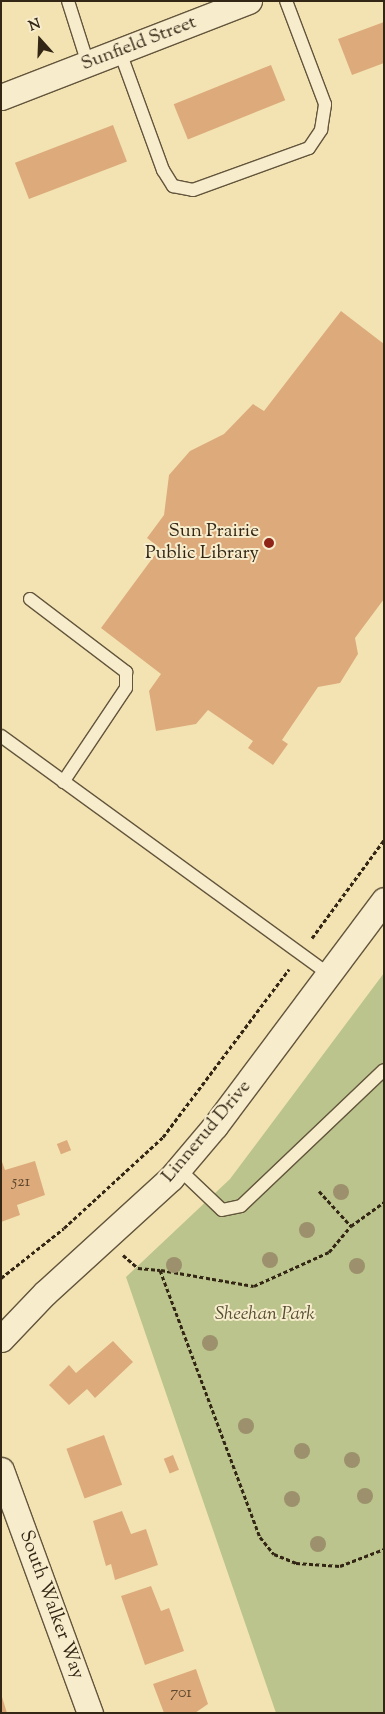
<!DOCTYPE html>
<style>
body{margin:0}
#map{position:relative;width:385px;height:1714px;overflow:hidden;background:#f3e3b2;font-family:"Sorts Mill Goudy",serif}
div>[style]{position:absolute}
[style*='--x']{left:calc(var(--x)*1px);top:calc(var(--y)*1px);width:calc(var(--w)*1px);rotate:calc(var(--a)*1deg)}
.green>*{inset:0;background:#bbc48c}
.building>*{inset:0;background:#ddab7b;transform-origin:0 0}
.path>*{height:3px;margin-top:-1.5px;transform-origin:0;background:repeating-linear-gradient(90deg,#332615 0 4px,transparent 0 6.5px)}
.roads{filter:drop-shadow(1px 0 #63553c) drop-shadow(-1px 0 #63553c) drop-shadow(0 1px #63553c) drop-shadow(0 -1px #63553c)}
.lane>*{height:12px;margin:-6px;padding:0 6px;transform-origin:6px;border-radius:6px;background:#f7edcd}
.street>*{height:25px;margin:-12.5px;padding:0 12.5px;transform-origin:12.5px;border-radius:12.5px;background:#f7edcd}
.trees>*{width:16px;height:16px;margin:-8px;border-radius:50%;background:#9c916c}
.dots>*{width:14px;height:14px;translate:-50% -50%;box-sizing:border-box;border:2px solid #f7edcd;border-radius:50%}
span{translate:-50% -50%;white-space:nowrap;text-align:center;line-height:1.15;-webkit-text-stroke:4px #f7edcd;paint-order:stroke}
.number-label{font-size:16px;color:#5e472e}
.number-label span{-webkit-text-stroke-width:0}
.street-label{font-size:19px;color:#332615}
.poi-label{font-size:19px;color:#332615}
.right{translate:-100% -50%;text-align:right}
.park-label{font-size:19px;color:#554e33;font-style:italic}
.frame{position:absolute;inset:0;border:2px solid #332615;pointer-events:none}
.north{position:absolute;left:15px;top:15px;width:50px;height:50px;-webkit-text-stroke:4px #f7edcd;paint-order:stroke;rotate:340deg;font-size:14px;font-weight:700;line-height:20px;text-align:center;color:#332615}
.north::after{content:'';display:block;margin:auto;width:18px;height:22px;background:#332615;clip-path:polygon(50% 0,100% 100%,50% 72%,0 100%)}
</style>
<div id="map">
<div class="green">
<i style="clip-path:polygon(384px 973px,384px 1713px,276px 1713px,126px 1277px,230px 1179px)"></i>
</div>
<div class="building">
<i style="clip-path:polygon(384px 22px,384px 63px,352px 75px,338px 39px)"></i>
<i style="left:271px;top:65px;width:38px;height:105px;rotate:68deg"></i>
<i style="left:113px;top:125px;width:39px;height:105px;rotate:69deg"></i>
<i style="clip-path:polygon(341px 311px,384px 344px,384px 599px,355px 638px,358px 654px,340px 683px,318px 687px,282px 740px,288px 744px,273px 765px,248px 748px,253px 741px,208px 710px,196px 724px,156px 731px,149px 691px,161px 674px,101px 628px,160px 548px,147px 538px,164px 515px,169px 475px,190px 451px,224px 434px,253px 404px,264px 411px)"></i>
<i style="left:67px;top:1140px;width:11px;height:11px;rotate:68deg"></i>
<i style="clip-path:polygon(1px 1159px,5px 1170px,35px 1161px,45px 1195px,17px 1205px,20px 1215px,1px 1222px)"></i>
<i style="clip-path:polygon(113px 1341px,133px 1362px,95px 1398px,87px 1389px,69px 1405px,49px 1385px,69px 1365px,76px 1373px)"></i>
<i style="left:104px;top:1435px;width:53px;height:40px;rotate:70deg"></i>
<i style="left:173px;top:1455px;width:16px;height:10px;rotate:68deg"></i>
<i style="clip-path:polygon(122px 1511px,131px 1534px,146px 1529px,158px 1565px,115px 1580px,111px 1564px,106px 1566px,93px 1521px)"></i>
<i style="clip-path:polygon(151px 1586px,161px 1611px,169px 1608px,184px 1651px,145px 1665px,121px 1596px)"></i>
<i style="clip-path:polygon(196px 1669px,208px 1704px,195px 1713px,164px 1713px,153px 1684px)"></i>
<i style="clip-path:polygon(1px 1697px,2px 1697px,7px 1713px,1px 1713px)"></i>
</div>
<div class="path">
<i style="--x:312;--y:938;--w:122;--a:-53.7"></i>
<i style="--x:319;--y:1191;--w:47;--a:47.6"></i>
<i style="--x:123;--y:1255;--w:20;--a:41"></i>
<i style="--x:138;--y:1268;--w:22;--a:5"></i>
<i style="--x:160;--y:1270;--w:285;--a:69.5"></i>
<i style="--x:260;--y:1537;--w:22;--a:51"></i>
<i style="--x:274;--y:1554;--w:24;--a:22"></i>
<i style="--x:296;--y:1563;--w:44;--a:3.9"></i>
<i style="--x:340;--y:1566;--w:47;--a:-21.1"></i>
<i style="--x:161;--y:1270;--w:94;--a:9.8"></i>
<i style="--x:254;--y:1286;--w:82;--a:-24.4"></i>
<i style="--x:329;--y:1252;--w:34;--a:-50"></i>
<i style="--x:351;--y:1226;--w:41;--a:-36"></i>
<i style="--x:1;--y:1278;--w:80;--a:-38.4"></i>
<i style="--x:64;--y:1228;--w:134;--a:-42.6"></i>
<i style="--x:163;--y:1137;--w:210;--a:-53.1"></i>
</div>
<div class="roads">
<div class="lane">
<i style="--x:68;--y:1;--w:66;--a:72.4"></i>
<i style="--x:120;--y:52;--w:126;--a:70"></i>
<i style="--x:163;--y:170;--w:19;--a:58"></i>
<i style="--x:173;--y:186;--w:20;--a:11"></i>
<i style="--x:193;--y:190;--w:123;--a:-19.9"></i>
<i style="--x:309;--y:148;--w:22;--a:-56"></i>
<i style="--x:321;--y:130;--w:26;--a:-81"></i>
<i style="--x:325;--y:104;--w:110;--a:-110.7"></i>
<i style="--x:30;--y:599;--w:121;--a:37.2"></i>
<i style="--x:126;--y:672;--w:16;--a:90"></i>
<i style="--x:126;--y:688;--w:113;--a:123.8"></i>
<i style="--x:1;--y:736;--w:407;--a:36"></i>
<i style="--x:179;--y:1169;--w:59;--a:43.6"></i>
<i style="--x:222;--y:1210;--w:19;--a:-12"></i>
<i style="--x:241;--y:1206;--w:197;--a:-43.6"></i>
</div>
<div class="street">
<i style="--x:1;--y:97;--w:266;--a:-21.2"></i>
<i style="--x:1;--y:1339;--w:64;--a:-46.3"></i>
<i style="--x:45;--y:1293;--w:171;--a:-42.4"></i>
<i style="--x:171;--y:1178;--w:68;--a:-49.8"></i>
<i style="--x:215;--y:1126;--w:282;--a:-53.2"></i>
<i style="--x:1;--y:1470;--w:259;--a:69.9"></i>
</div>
</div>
<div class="trees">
<i style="left:341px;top:1192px"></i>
<i style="left:307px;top:1230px"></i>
<i style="left:270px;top:1260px"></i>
<i style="left:174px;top:1265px"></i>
<i style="left:357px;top:1266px"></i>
<i style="left:210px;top:1343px"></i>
<i style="left:246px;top:1426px"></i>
<i style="left:302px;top:1451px"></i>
<i style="left:352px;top:1460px"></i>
<i style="left:365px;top:1496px"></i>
<i style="left:292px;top:1499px"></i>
<i style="left:318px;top:1544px"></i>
</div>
<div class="dots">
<i style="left:269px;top:543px;background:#8f2418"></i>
</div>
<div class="number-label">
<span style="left:21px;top:1183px">521</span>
<span style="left:181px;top:1694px">701</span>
</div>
<div class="street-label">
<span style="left:139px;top:44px;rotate:-21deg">Sunfield Street</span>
<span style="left:207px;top:1132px;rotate:-50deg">Linnerud Drive</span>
<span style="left:51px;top:1605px;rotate:70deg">South Walker Way</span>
</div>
<div class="poi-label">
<span class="right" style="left:259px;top:543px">Sun Prairie<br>Public Library</span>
</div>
<div class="park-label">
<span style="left:265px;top:1315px">Sheehan Park</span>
</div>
<div class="frame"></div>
<div class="north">N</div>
</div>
